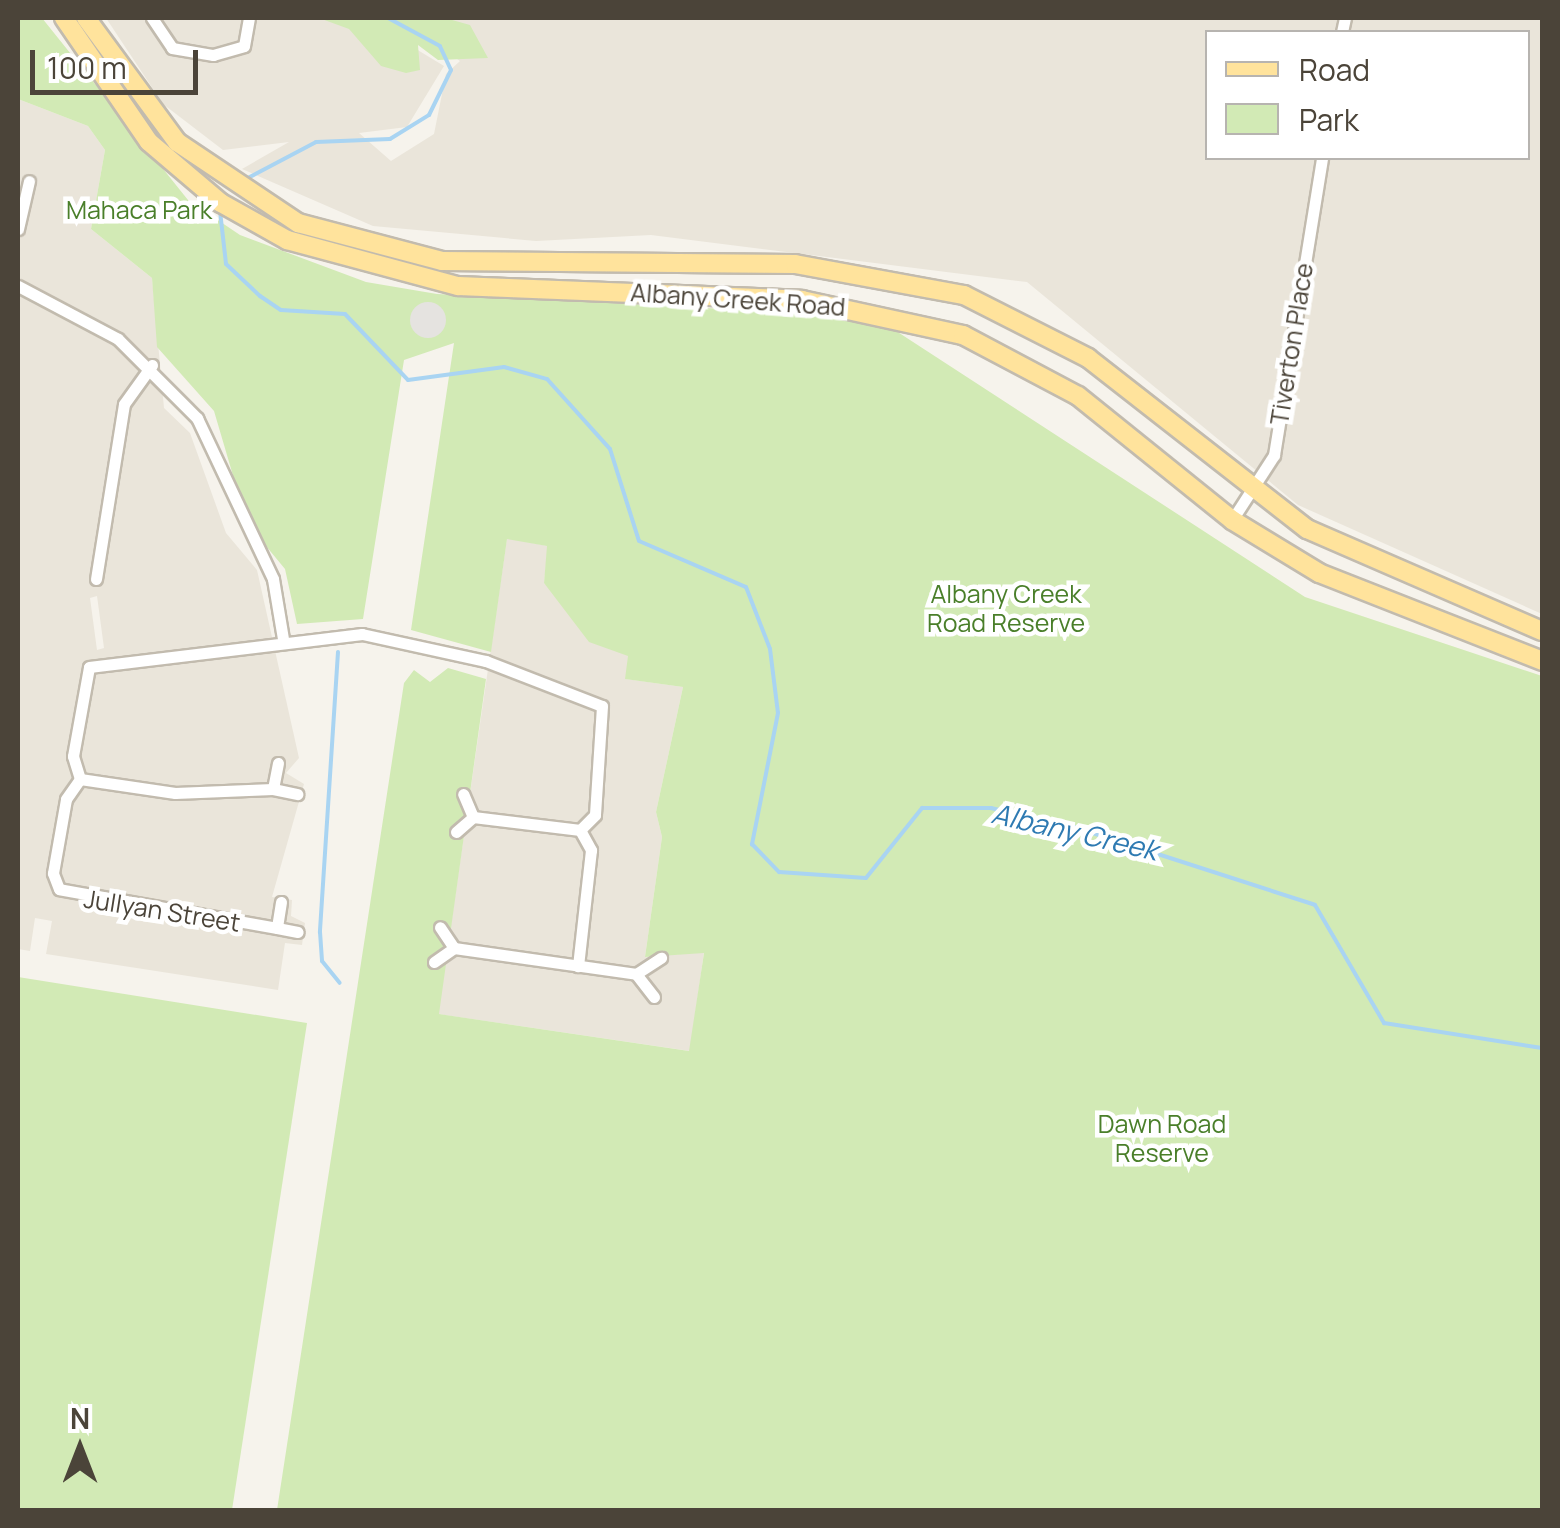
<!DOCTYPE html>
<style>
body{margin:0}
#map{position:relative;width:1560px;height:1528px;overflow:hidden;background:#f6f3ec;font-family:Manrope,sans-serif}
div>[style]{position:absolute}
[style*='--x']{left:calc(var(--x)*1px);top:calc(var(--y)*1px);width:calc(var(--w)*1px);rotate:calc(var(--a)*1deg)}
.residential>*{inset:0;background:#eae5da}
.green>*{inset:0;background:#d2eab5}
.parking>*{inset:0;background:#e5e3e0}
.round{border-radius:50%}
.stream>*{height:4px;margin:-2px;padding:0 2px;transform-origin:2px;border-radius:2px;background:#a9d4f2}
.roads{filter:drop-shadow(2px 0 #c2bbae) drop-shadow(-2px 0 #c2bbae) drop-shadow(0 2px #c2bbae) drop-shadow(0 -2px #c2bbae)}
.minor>*{height:11px;margin:-5.5px;padding:0 5.5px;transform-origin:5.5px;border-radius:5.5px;background:#fff}
.primary>*{height:18px;margin:-9px;padding:0 9px;transform-origin:9px;border-radius:9px;background:#ffe39c}
span{translate:-50% -50%;white-space:nowrap;text-align:center;line-height:1.15;-webkit-text-stroke:9px #fff;paint-order:stroke}
.park-label{font-size:25px;color:#4a7f2a}
.street-label{font-size:25px;color:#4b4439}
.water-label{font-size:28px;color:#2e7ab2;font-style:italic}
.frame{position:absolute;inset:0;border:20px solid #4b4439;pointer-events:none}
.legend{position:absolute;left:1205px;top:30px;width:325px;height:130px;box-sizing:border-box;background:#fff;border:2px solid #b7b4b0;margin:0;padding:12px 18px;list-style:none;font-size:30px;color:#4b4439}
.legend li{display:flex;align-items:center;gap:20px;height:50px}
.legend b{width:50px;border:2px solid #b7b4b0}
.north{position:absolute;left:30px;top:1398px;width:100px;height:100px;-webkit-text-stroke:8px #fff;paint-order:stroke;rotate:0deg;font-size:28px;font-weight:700;line-height:40px;text-align:center;color:#4b4439}
.north::after{content:'';display:block;margin:auto;width:35px;height:45px;background:#4b4439;clip-path:polygon(50% 0,100% 100%,50% 72%,0 100%)}
.scale{position:absolute;left:30px;top:50px;width:168px;height:45px;box-sizing:border-box;border:5px solid #4b4439;border-top:0;padding-left:12px;font-size:30px;line-height:35px;white-space:nowrap;color:#4b4439;-webkit-text-stroke:8px #fff;paint-order:stroke}
</style>
<div id="map">
<div class="residential">
<i style="clip-path:polygon(evenodd,106px 18px,365px 18px,444px 66px,407px 127px,359px 133px,391px 161px,434px 134px,446px 74px,460px 61px,397px 18px,1542px 18px,1542px 614px,1298px 505px,1027px 282px,651px 235px,536px 241px,373px 226px,242px 169px,289px 142px,223px 150px,163px 104px,106px 18px,1208px 32px,1528px 32px,1528px 158px,1208px 158px,1208px 32px)"></i>
<i style="clip-path:polygon(evenodd,18px 99px,88px 126px,105px 150px,91px 229px,152px 278px,164px 408px,190px 433px,226px 533px,257px 570px,299px 758px,286px 773px,304px 784px,272px 897px,292px 900px,291px 916px,305px 923px,302px 945px,285px 943px,278px 990px,46px 954px,52px 921px,35px 918px,30px 951px,18px 949px,18px 99px,97px 596px,104px 648px,97px 650px,90px 598px,97px 596px)"></i>
<i style="clip-path:polygon(507px 538px,548px 546px,544px 583px,629px 656px,626px 679px,683px 687px,656px 812px,662px 837px,645px 957px,704px 952px,690px 1051px,438px 1014px)"></i>
</div>
<div class="green">
<i style="clip-path:polygon(18px 18px,42px 18px,188px 200px,240px 235px,366px 282px,437px 294px,802px 313px,890px 327px,1305px 597px,1542px 676px,1542px 1510px,277px 1510px,404px 683px,414px 670px,430px 682px,448px 668px,486px 679px,439px 1014px,689px 1051px,704px 953px,645px 957px,662px 837px,656px 812px,683px 687px,625px 679px,628px 656px,589px 642px,544px 583px,547px 546px,507px 539px,491px 652px,411px 630px,454px 343px,404px 360px,363px 619px,297px 624px,285px 569px,247px 523px,214px 411px,157px 347px,152px 278px,91px 229px,105px 150px,88px 126px,18px 99px)"></i>
<i style="clip-path:polygon(319px 18px,445px 18px,470px 25px,488px 58px,438px 60px,418px 45px,420px 70px,406px 73px,381px 66px,349px 29px)"></i>
<i style="clip-path:polygon(18px 977px,307px 1023px,232px 1510px,18px 1510px)"></i>
</div>
<div class="parking">
<i class="round" style="left:410px;top:302px;width:36px;height:36px"></i>
</div>
<div class="stream">
<i style="--x:244;--y:180;--w:81;--a:-27.8"></i>
<i style="--x:316;--y:142;--w:74;--a:-2.3"></i>
<i style="--x:390;--y:139;--w:46;--a:-31.6"></i>
<i style="--x:429;--y:115;--w:50;--a:-63.9"></i>
<i style="--x:451;--y:70;--w:26;--a:-115"></i>
<i style="--x:440;--y:46;--w:59;--a:-151.7"></i>
<i style="--x:220;--y:211;--w:53;--a:83.5"></i>
<i style="--x:226;--y:264;--w:47;--a:43.3"></i>
<i style="--x:260;--y:296;--w:25;--a:34"></i>
<i style="--x:281;--y:310;--w:64;--a:3.6"></i>
<i style="--x:345;--y:314;--w:91;--a:46.3"></i>
<i style="--x:408;--y:380;--w:97;--a:-7.7"></i>
<i style="--x:504;--y:367;--w:45;--a:15.6"></i>
<i style="--x:547;--y:379;--w:94;--a:48"></i>
<i style="--x:610;--y:449;--w:96;--a:72.5"></i>
<i style="--x:639;--y:541;--w:116;--a:23.3"></i>
<i style="--x:746;--y:587;--w:66;--a:68.8"></i>
<i style="--x:770;--y:649;--w:64;--a:82.9"></i>
<i style="--x:778;--y:713;--w:134;--a:101.2"></i>
<i style="--x:752;--y:844;--w:39;--a:46"></i>
<i style="--x:779;--y:872;--w:87;--a:3.9"></i>
<i style="--x:866;--y:878;--w:90;--a:-51.3"></i>
<i style="--x:922;--y:808;--w:69;--a:0"></i>
<i style="--x:991;--y:808;--w:85;--a:12.9"></i>
<i style="--x:1074;--y:827;--w:253;--a:17.9"></i>
<i style="--x:1315;--y:905;--w:137;--a:59.7"></i>
<i style="--x:1384;--y:1023;--w:160;--a:9"></i>
<i style="--x:338;--y:652;--w:281;--a:93.7"></i>
<i style="--x:320;--y:932;--w:29;--a:86"></i>
<i style="--x:322;--y:961;--w:28;--a:51"></i>
</div>
<div class="roads">
<div class="minor">
<i style="--x:152;--y:18;--w:36;--a:56"></i>
<i style="--x:172;--y:48;--w:42;--a:9.7"></i>
<i style="--x:213;--y:55;--w:32;--a:-16"></i>
<i style="--x:244;--y:46;--w:28;--a:-80"></i>
<i style="--x:1342;--y:32;--w:14;--a:-78"></i>
<i style="--x:18;--y:229;--w:49;--a:-77.1"></i>
<i style="--x:18;--y:286;--w:113;--a:27.9"></i>
<i style="--x:118;--y:339;--w:112;--a:45"></i>
<i style="--x:197;--y:418;--w:178;--a:64.7"></i>
<i style="--x:273;--y:579;--w:61;--a:80.5"></i>
<i style="--x:1232;--y:520;--w:77;--a:-57.1"></i>
<i style="--x:1274;--y:455;--w:301;--a:-80.8"></i>
<i style="--x:96;--y:579;--w:177;--a:-80.9"></i>
<i style="--x:124;--y:404;--w:48;--a:-54.3"></i>
<i style="--x:278;--y:763;--w:26;--a:101"></i>
<i style="--x:273;--y:789;--w:25;--a:12"></i>
<i style="--x:80;--y:779;--w:96;--a:8.4"></i>
<i style="--x:175;--y:793;--w:98;--a:-2.3"></i>
<i style="--x:473;--y:817;--w:108;--a:6.9"></i>
<i style="--x:456;--y:832;--w:23;--a:-41"></i>
<i style="--x:473;--y:817;--w:25;--a:-113"></i>
<i style="--x:281;--y:902;--w:26;--a:99"></i>
<i style="--x:277;--y:928;--w:21;--a:11"></i>
<i style="--x:277;--y:928;--w:221;--a:-169.9"></i>
<i style="--x:59;--y:889;--w:17;--a:-111"></i>
<i style="--x:53;--y:873;--w:75;--a:-80"></i>
<i style="--x:66;--y:799;--w:24;--a:-55"></i>
<i style="--x:80;--y:779;--w:24;--a:-107"></i>
<i style="--x:73;--y:756;--w:90;--a:-79.8"></i>
<i style="--x:89;--y:667;--w:275;--a:-6.9"></i>
<i style="--x:362;--y:634;--w:127;--a:12.3"></i>
<i style="--x:486;--y:661;--w:124;--a:21.2"></i>
<i style="--x:602;--y:706;--w:109;--a:93.7"></i>
<i style="--x:595;--y:815;--w:21;--a:135"></i>
<i style="--x:580;--y:830;--w:23;--a:61"></i>
<i style="--x:591;--y:850;--w:117;--a:96.4"></i>
<i style="--x:454;--y:948;--w:184;--a:8.1"></i>
<i style="--x:434;--y:962;--w:24;--a:-35"></i>
<i style="--x:454;--y:948;--w:25;--a:-124"></i>
<i style="--x:654;--y:997;--w:29;--a:-128"></i>
<i style="--x:636;--y:974;--w:30;--a:-33"></i>
</div>
<div class="primary">
<i style="--x:64;--y:18;--w:150;--a:55.6"></i>
<i style="--x:149;--y:142;--w:94;--a:40.3"></i>
<i style="--x:221;--y:203;--w:76;--a:29.3"></i>
<i style="--x:287;--y:240;--w:177;--a:15.1"></i>
<i style="--x:458;--y:286;--w:344;--a:2.3"></i>
<i style="--x:802;--y:300;--w:165;--a:12.3"></i>
<i style="--x:963;--y:335;--w:130;--a:27.9"></i>
<i style="--x:1078;--y:396;--w:198;--a:38.8"></i>
<i style="--x:1232;--y:520;--w:102;--a:31.3"></i>
<i style="--x:1319;--y:573;--w:240;--a:21.5"></i>
<i style="--x:86;--y:18;--w:154;--a:53.7"></i>
<i style="--x:177;--y:142;--w:146;--a:33.8"></i>
<i style="--x:298;--y:223;--w:149;--a:14.8"></i>
<i style="--x:442;--y:261;--w:353;--a:0.5"></i>
<i style="--x:795;--y:264;--w:172;--a:10.4"></i>
<i style="--x:964;--y:295;--w:139;--a:26.9"></i>
<i style="--x:1088;--y:358;--w:278;--a:38"></i>
<i style="--x:1307;--y:529;--w:256;--a:23.5"></i>
</div>
</div>
<div class="park-label">
<span style="left:139px;top:210px">Mahaca Park</span>
<span style="left:1006px;top:609px">Albany Creek<br>Road Reserve</span>
<span style="left:1162px;top:1139px">Dawn Road<br>Reserve</span>
</div>
<div class="street-label">
<span style="left:738px;top:300px;rotate:4deg">Albany Creek Road</span>
<span style="left:1292px;top:344px;rotate:-81deg">Tiverton Place</span>
<span style="left:162px;top:911px;rotate:9deg">Jullyan Street</span>
</div>
<div class="water-label">
<span style="left:1075px;top:831px;rotate:13deg">Albany Creek</span>
</div>
<div class="frame"></div>
<ul class="legend">
<li><b style="height:12px;background:#ffe39c"></b>Road</li>
<li><b style="height:28px;background:#d2eab5"></b>Park</li>
</ul>
<div class="north">N</div>
<div class="scale">100 m</div>
</div>
